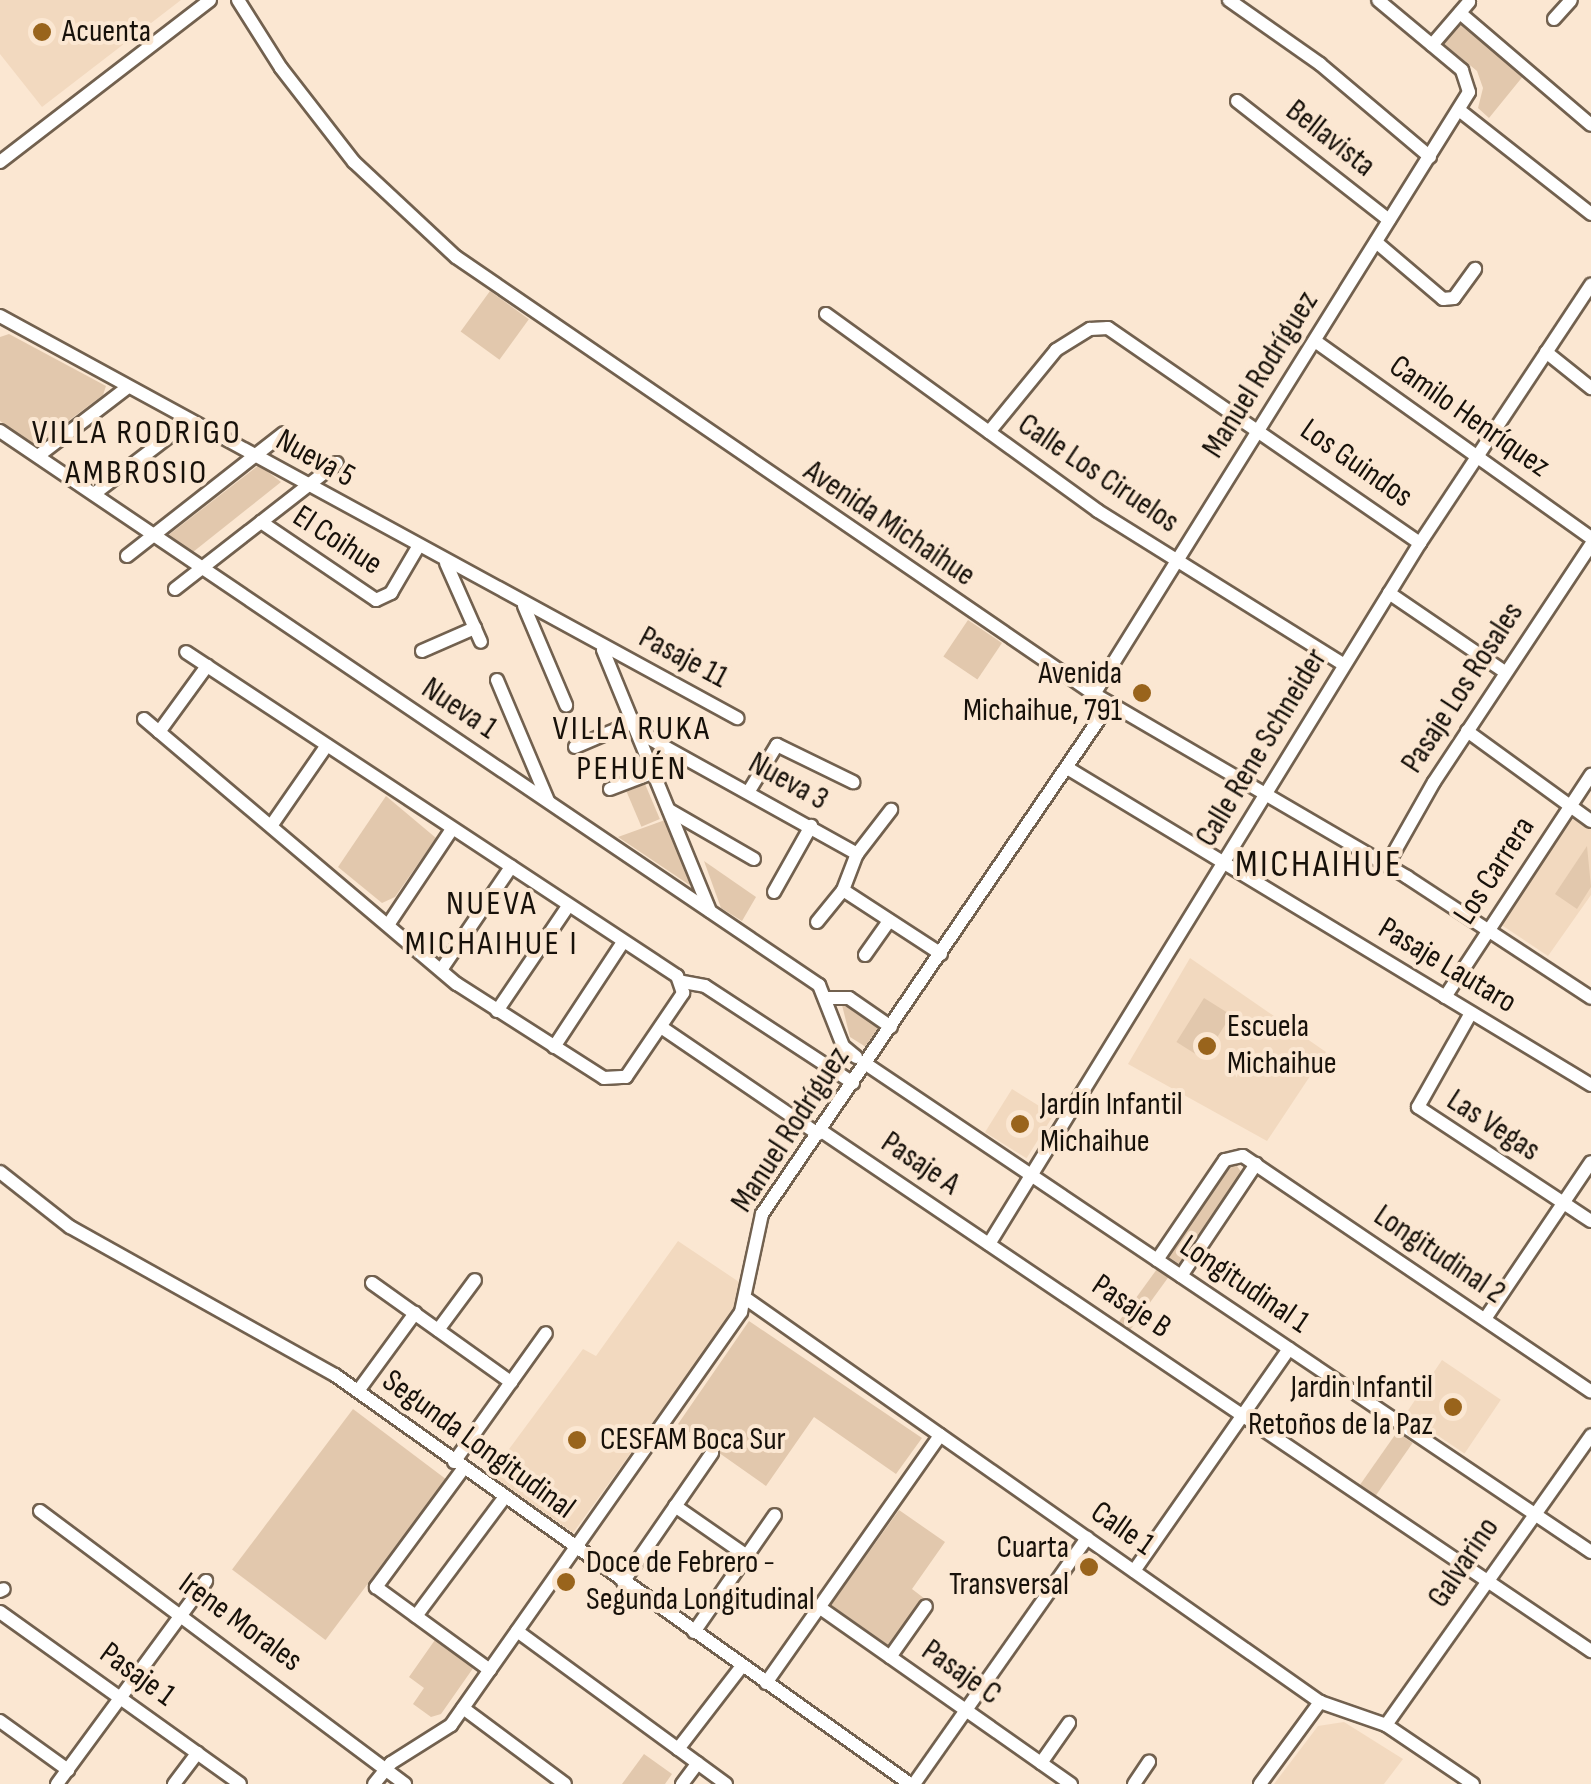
<!DOCTYPE html>
<meta charset="utf-8">
<style>
body{margin:0}
#map{position:relative;width:1591px;height:1784px;overflow:hidden;background:#fbe7d2;font-family:"Sofia Sans Condensed",sans-serif}
div>[style]{position:absolute}
[style*='--x']{left:calc(var(--x)*1px);top:calc(var(--y)*1px);width:calc(var(--w)*1px);rotate:calc(var(--a)*1deg)}
.built>*{inset:0;background:#f2d9bf;transform-origin:0 0}
.green>*{inset:0;background:#e2c8ad;transform-origin:0 0}
.roads{filter:drop-shadow(2px 0 #72614f) drop-shadow(-2px 0 #72614f) drop-shadow(0 2px #72614f) drop-shadow(0 -2px #72614f)}
.minor>*{height:12px;margin:-6px;padding:0 6px;transform-origin:6px;border-radius:6px;background:#fff}
.dots>*{width:28px;height:28px;translate:-50% -50%;box-sizing:border-box;border:5px solid #fbe7d2;border-radius:50%}
span{translate:-50% -50%;white-space:nowrap;text-align:center;line-height:1.15;-webkit-text-stroke:8px #fbe7d2;paint-order:stroke}
.poi-label{font-size:32px;color:#17110a}
.left{translate:0 -50%;text-align:left}
.right{translate:-100% -50%;text-align:right}
.street-label{font-size:32px;color:#17110a}
.neighbourhood-label{font-size:35px;color:#17110a;letter-spacing:2.5px}
.quarter-label{font-size:38px;color:#17110a;letter-spacing:2.5px}
</style>
<div id="map">
<div class="built">
<i style="clip-path:polygon(0 0,181px 0,42px 107px,0 54px)"></i>
<i style="clip-path:polygon(1572px 815px,1591px 828px,1591px 895px,1548px 956px,1500px 924px)"></i>
<i style="clip-path:polygon(1190px 958px,1326px 1052px,1267px 1141px,1128px 1064px)"></i>
<i style="left:1012px;top:1089px;width:49px;height:51px;rotate:32deg"></i>
<i style="clip-path:polygon(678px 1241px,745px 1286px,742px 1299px,573px 1533px,490px 1475px,583px 1349px,596px 1356px)"></i>
<i style="left:1442px;top:1360px;width:71px;height:65px;rotate:34deg"></i>
<i style="clip-path:polygon(1344px 1722px,1403px 1759px,1384px 1784px,1274px 1784px,1318px 1726px)"></i>
</div>
<div class="green">
<i style="clip-path:polygon(1460px 20px,1524px 75px,1489px 118px,1478px 108px,1483px 88px,1477px 71px,1442px 42px)"></i>
<i style="left:490px;top:291px;width:48px;height:50px;rotate:36deg"></i>
<i style="clip-path:polygon(9px 334px,106px 386px,103px 395px,35px 446px,0 421px,0 337px)"></i>
<i style="clip-path:polygon(259px 465px,281px 482px,193px 552px,166px 537px)"></i>
<i style="left:968px;top:620px;width:41px;height:44px;rotate:34deg"></i>
<i style="left:645px;top:784px;width:38px;height:20px;rotate:67deg"></i>
<i style="clip-path:polygon(386px 796px,436px 838px,395px 897px,382px 903px,338px 867px)"></i>
<i style="clip-path:polygon(665px 820px,691px 886px,618px 837px)"></i>
<i style="clip-path:polygon(1587px 846px,1591px 887px,1577px 909px,1555px 894px)"></i>
<i style="clip-path:polygon(704px 861px,756px 897px,742px 921px,721px 908px)"></i>
<i style="left:1204px;top:998px;width:32px;height:52px;rotate:32deg"></i>
<i style="clip-path:polygon(848px 1003px,881px 1024px,866px 1047px,850px 1037px,842px 1005px)"></i>
<i style="clip-path:polygon(1234px 1162px,1242px 1173px,1181px 1265px,1167px 1256px)"></i>
<i style="left:1157px;top:1269px;width:14px;height:67px;rotate:36deg"></i>
<i style="clip-path:polygon(749px 1321px,922px 1438px,896px 1474px,814px 1417px,766px 1486px,678px 1424px)"></i>
<i style="left:353px;top:1409px;width:117px;height:201px;rotate:37deg"></i>
<i style="left:1397px;top:1432px;width:19px;height:65px;rotate:35deg"></i>
<i style="clip-path:polygon(899px 1510px,945px 1542px,912px 1589px,925px 1599px,891px 1647px,831px 1605px)"></i>
<i style="clip-path:polygon(437px 1637px,476px 1664px,441px 1714px,431px 1717px,413px 1704px,424px 1688px,409px 1677px)"></i>
<i style="clip-path:polygon(644px 1754px,672px 1774px,665px 1784px,622px 1784px)"></i>
</div>
<div class="roads">
<div class="minor">
<i style="--x:238;--y:0;--w:80;--a:57.7"></i>
<i style="--x:281;--y:68;--w:119;--a:52.2"></i>
<i style="--x:354;--y:162;--w:139;--a:43"></i>
<i style="--x:456;--y:257;--w:773;--a:34.41"></i>
<i style="--x:1094;--y:694;--w:363;--a:30.3"></i>
<i style="--x:1407;--y:877;--w:220;--a:33.3"></i>
<i style="--x:1229;--y:0;--w:111;--a:35.1"></i>
<i style="--x:1320;--y:64;--w:144;--a:40.2"></i>
<i style="--x:1460;--y:13;--w:172;--a:40.5"></i>
<i style="--x:1554;--y:19;--w:25;--a:-48"></i>
<i style="--x:1432;--y:45;--w:57;--a:-49.3"></i>
<i style="--x:1237;--y:101;--w:193;--a:38.1"></i>
<i style="--x:1459;--y:110;--w:168;--a:38.2"></i>
<i style="--x:0;--y:162;--w:265;--a:-37.6"></i>
<i style="--x:1376;--y:242;--w:88;--a:40.4"></i>
<i style="--x:1443;--y:299;--w:11;--a:-5"></i>
<i style="--x:1454;--y:298;--w:36;--a:-54"></i>
<i style="--x:826;--y:314;--w:336;--a:35.9"></i>
<i style="--x:1098;--y:511;--w:290;--a:32"></i>
<i style="--x:0;--y:316;--w:840;--a:28.61"></i>
<i style="--x:1315;--y:341;--w:339;--a:35.5"></i>
<i style="--x:1546;--y:352;--w:58;--a:38.7"></i>
<i style="--x:0;--y:431;--w:989;--a:34.08"></i>
<i style="--x:819;--y:985;--w:66;--a:68.5"></i>
<i style="--x:843;--y:1046;--w:17;--a:40"></i>
<i style="--x:989;--y:432;--w:106;--a:-50.7"></i>
<i style="--x:1056;--y:350;--w:40;--a:-32"></i>
<i style="--x:1090;--y:329;--w:18;--a:-3"></i>
<i style="--x:1108;--y:328;--w:379;--a:34.6"></i>
<i style="--x:38;--y:456;--w:113;--a:-37.5"></i>
<i style="--x:94;--y:494;--w:120;--a:-37.5"></i>
<i style="--x:261;--y:522;--w:139;--a:34.1"></i>
<i style="--x:376;--y:600;--w:17;--a:-25"></i>
<i style="--x:391;--y:593;--w:53;--a:-59.6"></i>
<i style="--x:127;--y:556;--w:199;--a:-38.1"></i>
<i style="--x:446;--y:563;--w:86;--a:66.1"></i>
<i style="--x:175;--y:589;--w:205;--a:-37.9"></i>
<i style="--x:1389;--y:593;--w:140;--a:34.3"></i>
<i style="--x:524;--y:606;--w:108;--a:67"></i>
<i style="--x:603;--y:650;--w:282;--a:67.7"></i>
<i style="--x:422;--y:651;--w:58;--a:-23.5"></i>
<i style="--x:497;--y:680;--w:131;--a:67.1"></i>
<i style="--x:1094;--y:694;--w:709;--a:-58.08"></i>
<i style="--x:1469;--y:92;--w:23;--a:-108"></i>
<i style="--x:1462;--y:70;--w:109;--a:-140.2"></i>
<i style="--x:144;--y:719;--w:410;--a:40.3"></i>
<i style="--x:457;--y:984;--w:174;--a:32.6"></i>
<i style="--x:604;--y:1078;--w:22;--a:-3"></i>
<i style="--x:626;--y:1077;--w:102;--a:-55.8"></i>
<i style="--x:683;--y:993;--w:18;--a:-109"></i>
<i style="--x:677;--y:976;--w:588;--a:-146.58"></i>
<i style="--x:1467;--y:731;--w:153;--a:36"></i>
<i style="--x:159;--y:732;--w:82;--a:-54"></i>
<i style="--x:638;--y:732;--w:251;--a:29.1"></i>
<i style="--x:575;--y:747;--w:64;--a:-23"></i>
<i style="--x:1069;--y:769;--w:610;--a:31.19"></i>
<i style="--x:610;--y:789;--w:47;--a:-21.1"></i>
<i style="--x:749;--y:791;--w:54;--a:-58.7"></i>
<i style="--x:777;--y:745;--w:85;--a:26"></i>
<i style="--x:669;--y:810;--w:98;--a:30"></i>
<i style="--x:271;--y:826;--w:98;--a:-55.3"></i>
<i style="--x:1387;--y:865;--w:95;--a:-60.5"></i>
<i style="--x:1434;--y:782;--w:284;--a:-56.5"></i>
<i style="--x:843;--y:890;--w:117;--a:33.1"></i>
<i style="--x:843;--y:890;--w:39;--a:-69"></i>
<i style="--x:857;--y:854;--w:56;--a:-52.3"></i>
<i style="--x:774;--y:892;--w:76;--a:-60.7"></i>
<i style="--x:817;--y:922;--w:41;--a:-50.9"></i>
<i style="--x:388;--y:925;--w:115;--a:-56.3"></i>
<i style="--x:865;--y:955;--w:42;--a:-54.8"></i>
<i style="--x:441;--y:970;--w:125;--a:-55.8"></i>
<i style="--x:683;--y:982;--w:22;--a:10"></i>
<i style="--x:705;--y:986;--w:177;--a:33.2"></i>
<i style="--x:1445;--y:997;--w:266;--a:-56.7"></i>
<i style="--x:827;--y:998;--w:22;--a:0"></i>
<i style="--x:849;--y:998;--w:51;--a:34.6"></i>
<i style="--x:497;--y:1011;--w:127;--a:-55.9"></i>
<i style="--x:1471;--y:1013;--w:108;--a:119.4"></i>
<i style="--x:1418;--y:1107;--w:207;--a:33.4"></i>
<i style="--x:661;--y:1027;--w:190;--a:34.3"></i>
<i style="--x:554;--y:1047;--w:126;--a:-56.7"></i>
<i style="--x:866;--y:1064;--w:874;--a:33.94"></i>
<i style="--x:820;--y:1130;--w:931;--a:34.05"></i>
<i style="--x:0;--y:1172;--w:89;--a:38.2"></i>
<i style="--x:70;--y:1227;--w:304;--a:29.2"></i>
<i style="--x:335;--y:1375;--w:706;--a:35.42"></i>
<i style="--x:989;--y:1244;--w:823;--a:-58.42"></i>
<i style="--x:1420;--y:543;--w:310;--a:-56.5"></i>
<i style="--x:1157;--y:1260;--w:121;--a:-55.8"></i>
<i style="--x:1225;--y:1160;--w:18;--a:-13"></i>
<i style="--x:1243;--y:1156;--w:420;--a:34.1"></i>
<i style="--x:1181;--y:1276;--w:135;--a:-56.2"></i>
<i style="--x:372;--y:1283;--w:171;--a:35.5"></i>
<i style="--x:748;--y:1300;--w:699;--a:35.1"></i>
<i style="--x:1320;--y:1702;--w:70;--a:19.2"></i>
<i style="--x:1386;--y:1725;--w:105;--a:34.1"></i>
<i style="--x:1485;--y:1319;--w:189;--a:-56"></i>
<i style="--x:438;--y:1330;--w:62;--a:-53.5"></i>
<i style="--x:358;--y:1391;--w:97;--a:-53.8"></i>
<i style="--x:454;--y:1462;--w:158;--a:-54.5"></i>
<i style="--x:463;--y:1469;--w:147;--a:126.4"></i>
<i style="--x:376;--y:1587;--w:141;--a:36.1"></i>
<i style="--x:675;--y:1506;--w:88;--a:34.8"></i>
<i style="--x:40;--y:1511;--w:456;--a:36.8"></i>
<i style="--x:1134;--y:1571;--w:271;--a:-55.1"></i>
<i style="--x:623;--y:1582;--w:157;--a:-55.4"></i>
<i style="--x:0;--y:1591;--w:4;--a:-27"></i>
<i style="--x:819;--y:1607;--w:308;--a:35.1"></i>
<i style="--x:0;--y:1612;--w:295;--a:35.6"></i>
<i style="--x:416;--y:1616;--w:147;--a:-53.3"></i>
<i style="--x:517;--y:1631;--w:259;--a:36.2"></i>
<i style="--x:694;--y:1632;--w:142;--a:-55.3"></i>
<i style="--x:890;--y:1657;--w:62;--a:-54.8"></i>
<i style="--x:766;--y:1683;--w:303;--a:-54.9"></i>
<i style="--x:463;--y:1708;--w:127;--a:36.7"></i>
<i style="--x:0;--y:1721;--w:84;--a:35.8"></i>
<i style="--x:1386;--y:1725;--w:355;--a:-54.7"></i>
<i style="--x:678;--y:1749;--w:105;--a:-52.4"></i>
<i style="--x:1041;--y:1763;--w:49;--a:-55"></i>
<i style="--x:57;--y:1784;--w:252;--a:-53.7"></i>
<i style="--x:174;--y:1784;--w:39;--a:-53"></i>
<i style="--x:374;--y:1784;--w:27;--a:-51"></i>
<i style="--x:391;--y:1763;--w:71;--a:-32.3"></i>
<i style="--x:451;--y:1725;--w:505;--a:-54.92"></i>
<i style="--x:741;--y:1312;--w:100;--a:-77.9"></i>
<i style="--x:762;--y:1214;--w:618;--a:-55.74"></i>
<i style="--x:682;--y:1784;--w:26;--a:-53"></i>
<i style="--x:914;--y:1784;--w:301;--a:-54.9"></i>
<i style="--x:1134;--y:1784;--w:27;--a:-56"></i>
<i style="--x:1260;--y:1784;--w:102;--a:-53.8"></i>
</div>
</div>
<div class="dots">
<i style="left:42px;top:32px;background:#99641c"></i>
<i style="left:1142px;top:693px;background:#99641c"></i>
<i style="left:1207px;top:1046px;background:#99641c"></i>
<i style="left:1020px;top:1124px;background:#99641c"></i>
<i style="left:1453px;top:1407px;background:#99641c"></i>
<i style="left:577px;top:1440px;background:#99641c"></i>
<i style="left:1089px;top:1567px;background:#99641c"></i>
<i style="left:566px;top:1582px;background:#99641c"></i>
</div>
<div class="poi-label">
<span class="left" style="left:62px;top:32px">Acuenta</span>
<span class="right" style="left:1122px;top:693px">Avenida<br>Michaihue, 791</span>
<span class="left" style="left:1227px;top:1046px">Escuela<br>Michaihue</span>
<span class="left" style="left:1040px;top:1124px">Jardín Infantil<br>Michaihue</span>
<span class="right" style="left:1433px;top:1407px">Jardin Infantil<br>Retoños de la Paz</span>
<span class="left" style="left:600px;top:1440px">CESFAM Boca Sur</span>
<span class="right" style="left:1069px;top:1567px">Cuarta<br>Transversal</span>
<span class="left" style="left:586px;top:1582px">Doce de Febrero -<br>Segunda Longitudinal</span>
</div>
<div class="street-label">
<span style="left:1330px;top:139px;rotate:38deg">Bellavista</span>
<span style="left:1261px;top:375px;rotate:-58deg">Manuel Rodríguez</span>
<span style="left:1469px;top:417px;rotate:35deg">Camilo Henríquez</span>
<span style="left:315px;top:459px;rotate:29deg">Nueva 5</span>
<span style="left:1356px;top:464px;rotate:35deg">Los Guindos</span>
<span style="left:1098px;top:474px;rotate:34deg">Calle Los Ciruelos</span>
<span style="left:889px;top:524px;rotate:34deg">Avenida Michaihue</span>
<span style="left:337px;top:541px;rotate:33deg">El Coihue</span>
<span style="left:683px;top:658px;rotate:28deg">Pasaje 11</span>
<span style="left:1463px;top:688px;rotate:-57deg">Pasaje Los Rosales</span>
<span style="left:459px;top:709px;rotate:34deg">Nueva 1</span>
<span style="left:1262px;top:748px;rotate:-59deg">Calle Rene Schneider</span>
<span style="left:788px;top:782px;rotate:29deg">Nueva 3</span>
<span style="left:1495px;top:871px;rotate:-57deg">Los Carrera</span>
<span style="left:1447px;top:966px;rotate:31deg">Pasaje Lautaro</span>
<span style="left:1493px;top:1126px;rotate:33deg">Las Vegas</span>
<span style="left:791px;top:1130px;rotate:-57deg">Manuel Rodríguez</span>
<span style="left:920px;top:1164px;rotate:34deg">Pasaje A</span>
<span style="left:1439px;top:1255px;rotate:34deg">Longitudinal 2</span>
<span style="left:1244px;top:1285px;rotate:34deg">Longitudinal 1</span>
<span style="left:1131px;top:1307px;rotate:34deg">Pasaje B</span>
<span style="left:478px;top:1445px;rotate:36deg">Segunda Longitudinal</span>
<span style="left:1122px;top:1529px;rotate:35deg">Calle 1</span>
<span style="left:1464px;top:1563px;rotate:-56deg">Galvarino</span>
<span style="left:240px;top:1623px;rotate:36deg">Irene Morales</span>
<span style="left:961px;top:1673px;rotate:35deg">Pasaje C</span>
<span style="left:137px;top:1675px;rotate:36deg">Pasaje 1</span>
</div>
<div class="neighbourhood-label">
<span style="left:137px;top:453px">VILLA RODRIGO<br>AMBROSIO</span>
<span style="left:632px;top:749px">VILLA RUKA<br>PEHUÉN</span>
<span style="left:492px;top:924px">NUEVA<br>MICHAIHUE I</span>
</div>
<div class="quarter-label">
<span style="left:1319px;top:865px">MICHAIHUE</span>
</div>
</div>
